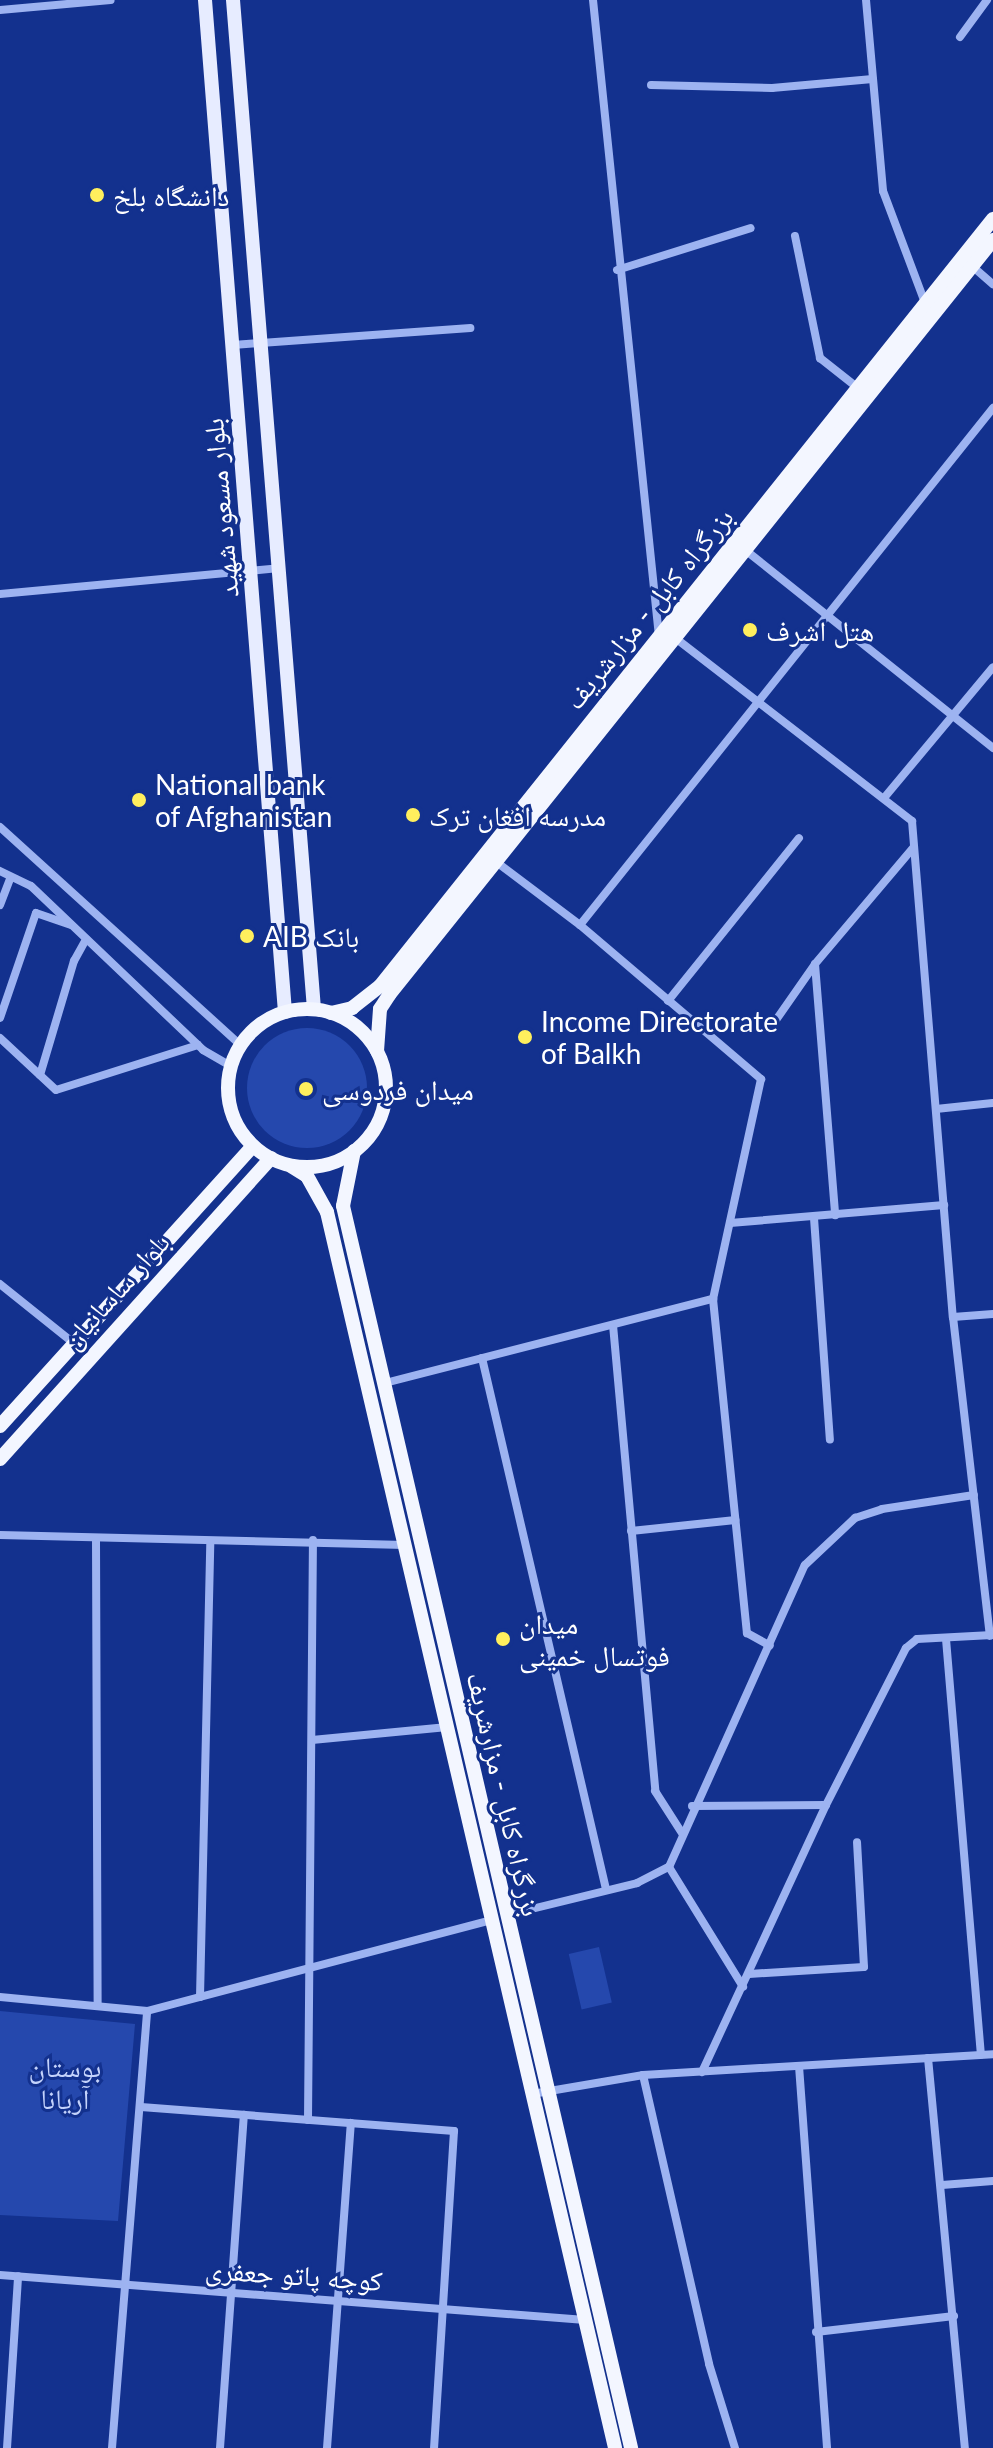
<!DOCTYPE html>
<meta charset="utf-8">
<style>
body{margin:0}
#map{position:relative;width:993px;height:2448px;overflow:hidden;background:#13318e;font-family:Lato,"Noto Naskh Arabic",sans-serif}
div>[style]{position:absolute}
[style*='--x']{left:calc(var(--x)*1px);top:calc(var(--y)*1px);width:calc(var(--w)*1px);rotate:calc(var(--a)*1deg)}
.green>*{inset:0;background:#2548ad;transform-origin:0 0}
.round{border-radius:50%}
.minor>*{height:8px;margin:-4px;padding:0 4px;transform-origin:4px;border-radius:4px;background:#9db3f1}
.primary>*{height:14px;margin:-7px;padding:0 7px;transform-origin:7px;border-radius:7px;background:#e7ecff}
.trunk>*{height:14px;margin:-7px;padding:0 7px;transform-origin:7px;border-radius:7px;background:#f3f6ff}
.trunk>.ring{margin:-7px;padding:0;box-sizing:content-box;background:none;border:14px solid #f3f6ff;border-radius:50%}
.dots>*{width:22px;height:22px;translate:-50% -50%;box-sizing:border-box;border:4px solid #13318e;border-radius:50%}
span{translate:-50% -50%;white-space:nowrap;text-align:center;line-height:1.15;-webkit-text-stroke:6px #13318e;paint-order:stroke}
.poi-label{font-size:28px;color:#fff}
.left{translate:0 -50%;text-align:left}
.street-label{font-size:28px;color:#fff}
.park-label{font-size:28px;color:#c4d3fc}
</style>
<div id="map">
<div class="green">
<i class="round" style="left:247px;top:1028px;width:120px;height:120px"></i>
<i style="left:599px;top:1947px;width:57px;height:31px;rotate:77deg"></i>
<i style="clip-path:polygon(0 2011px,135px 2024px,118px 2221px,0 2215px)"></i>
</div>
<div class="minor">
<i style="--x:593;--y:0;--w:639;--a:84.08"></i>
<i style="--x:866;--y:0;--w:192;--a:84.9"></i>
<i style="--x:883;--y:191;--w:120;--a:69.4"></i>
<i style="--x:0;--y:10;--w:111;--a:-5.1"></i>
<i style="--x:960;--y:37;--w:46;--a:-53.9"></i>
<i style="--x:651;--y:85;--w:121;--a:1.4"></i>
<i style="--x:772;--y:88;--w:101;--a:-5.1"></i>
<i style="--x:795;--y:236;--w:125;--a:78.4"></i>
<i style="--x:820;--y:358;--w:48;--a:38.3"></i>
<i style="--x:972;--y:266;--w:28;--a:41"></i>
<i style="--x:617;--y:270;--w:140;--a:-17.4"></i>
<i style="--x:233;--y:345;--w:238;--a:-4.1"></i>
<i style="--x:744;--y:549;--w:319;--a:38.6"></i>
<i style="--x:0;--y:594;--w:280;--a:-5.3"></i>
<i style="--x:674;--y:637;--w:301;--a:37.7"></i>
<i style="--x:912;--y:821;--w:498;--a:85.3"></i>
<i style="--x:953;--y:1317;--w:321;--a:83.4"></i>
<i style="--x:884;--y:798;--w:170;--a:-50.2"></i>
<i style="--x:0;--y:827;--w:324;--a:42.2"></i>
<i style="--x:495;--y:861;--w:106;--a:37"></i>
<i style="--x:580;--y:925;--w:238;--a:40.4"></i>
<i style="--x:761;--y:1079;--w:225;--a:102.3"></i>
<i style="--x:713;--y:1299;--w:336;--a:84.2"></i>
<i style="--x:747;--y:1633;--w:26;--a:29"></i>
<i style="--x:0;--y:871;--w:34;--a:26"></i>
<i style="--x:31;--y:886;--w:238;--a:43.6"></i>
<i style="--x:203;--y:1050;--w:32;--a:30"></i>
<i style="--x:0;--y:905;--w:30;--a:-69"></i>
<i style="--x:580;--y:925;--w:662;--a:-51.38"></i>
<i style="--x:815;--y:964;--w:252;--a:85.4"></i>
<i style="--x:668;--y:1001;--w:209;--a:-51.2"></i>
<i style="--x:0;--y:1018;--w:111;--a:-71.1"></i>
<i style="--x:36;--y:913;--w:37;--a:19"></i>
<i style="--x:776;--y:1020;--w:68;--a:-55.1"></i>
<i style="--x:815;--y:964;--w:153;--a:-49.8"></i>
<i style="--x:0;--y:1038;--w:76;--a:42.9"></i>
<i style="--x:56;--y:1090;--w:149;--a:-17.6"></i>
<i style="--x:40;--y:1075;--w:119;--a:-73.4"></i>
<i style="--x:74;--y:961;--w:25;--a:-61"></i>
<i style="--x:936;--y:1109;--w:57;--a:-6"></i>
<i style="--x:814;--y:1218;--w:222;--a:85.9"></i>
<i style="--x:730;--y:1223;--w:215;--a:-4.8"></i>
<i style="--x:0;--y:1284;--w:96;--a:38.7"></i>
<i style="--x:953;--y:1317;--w:40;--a:-4.3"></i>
<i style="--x:613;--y:1325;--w:468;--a:84.8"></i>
<i style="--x:655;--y:1791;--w:50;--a:57.3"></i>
<i style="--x:482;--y:1358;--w:545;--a:76.86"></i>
<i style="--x:385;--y:1383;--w:339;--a:-14.4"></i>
<i style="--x:631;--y:1531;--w:105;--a:-6"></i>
<i style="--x:0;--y:1535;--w:405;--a:1.4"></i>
<i style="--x:96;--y:1539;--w:467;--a:89.8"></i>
<i style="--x:946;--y:1639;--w:417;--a:85.2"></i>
<i style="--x:312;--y:1740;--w:136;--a:-5.5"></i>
<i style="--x:692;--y:1806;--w:134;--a:-0.4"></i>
<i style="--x:669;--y:1867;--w:141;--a:58.3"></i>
<i style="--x:507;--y:1915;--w:134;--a:-13.8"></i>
<i style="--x:637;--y:1883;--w:36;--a:-27"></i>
<i style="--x:669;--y:1867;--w:331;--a:-65.8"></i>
<i style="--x:805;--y:1565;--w:69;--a:-43.2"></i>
<i style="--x:855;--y:1518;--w:28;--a:-18"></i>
<i style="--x:882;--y:1509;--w:93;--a:-8.7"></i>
<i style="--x:749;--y:1974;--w:115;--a:-3.5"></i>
<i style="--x:864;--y:1967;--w:125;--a:-93.2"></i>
<i style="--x:0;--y:1997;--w:148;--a:5.4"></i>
<i style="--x:147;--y:2011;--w:356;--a:-14.8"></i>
<i style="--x:200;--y:1997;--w:455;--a:-88.7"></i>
<i style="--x:928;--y:2058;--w:392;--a:84.6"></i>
<i style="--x:799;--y:2066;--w:383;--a:85.8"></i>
<i style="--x:702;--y:2072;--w:294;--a:-65.1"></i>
<i style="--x:826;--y:1805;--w:176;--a:-63"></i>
<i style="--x:906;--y:1648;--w:14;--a:-39"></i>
<i style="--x:917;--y:1639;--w:75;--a:-3.1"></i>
<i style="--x:643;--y:2075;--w:296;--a:77.1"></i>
<i style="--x:709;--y:2364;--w:88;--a:72.8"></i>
<i style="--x:532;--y:2094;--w:113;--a:-9.7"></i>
<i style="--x:643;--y:2075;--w:351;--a:-3.4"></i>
<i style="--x:141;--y:2107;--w:314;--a:4.4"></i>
<i style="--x:454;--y:2131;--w:318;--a:93.6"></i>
<i style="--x:308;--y:2120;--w:580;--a:-89.51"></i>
<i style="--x:942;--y:2185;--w:51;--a:-4.5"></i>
<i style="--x:0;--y:2275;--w:587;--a:4.4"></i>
<i style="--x:816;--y:2332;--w:139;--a:-6.6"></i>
<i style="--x:7;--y:2448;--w:172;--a:-86.3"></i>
<i style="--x:112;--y:2448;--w:438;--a:-85.4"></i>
<i style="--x:220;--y:2448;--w:334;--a:-85.9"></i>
<i style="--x:327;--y:2448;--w:326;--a:-85.8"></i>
</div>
<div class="primary">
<i style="--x:205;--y:0;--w:1015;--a:85.48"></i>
<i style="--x:233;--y:0;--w:1012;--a:85.41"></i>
</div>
<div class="trunk">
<i class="ring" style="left:228px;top:1009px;width:144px;height:144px"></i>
<i style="--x:331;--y:1013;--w:22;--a:-13"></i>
<i style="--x:352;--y:1008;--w:36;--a:-38"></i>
<i style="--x:380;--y:986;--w:982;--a:-51.37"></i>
<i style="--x:377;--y:1051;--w:42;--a:-85.9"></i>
<i style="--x:380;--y:1009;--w:17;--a:-57"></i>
<i style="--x:389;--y:995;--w:967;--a:-51.34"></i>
<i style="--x:354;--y:1151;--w:56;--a:101.3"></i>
<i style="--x:343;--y:1206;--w:1275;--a:76.94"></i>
<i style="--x:291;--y:1166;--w:19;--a:32"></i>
<i style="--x:307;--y:1176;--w:41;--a:60.9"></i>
<i style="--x:327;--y:1212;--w:1269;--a:76.88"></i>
<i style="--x:0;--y:1426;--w:377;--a:-47.9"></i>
<i style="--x:0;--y:1459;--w:405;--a:-48"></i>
</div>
<div class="dots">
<i style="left:97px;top:195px;background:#ffef5d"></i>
<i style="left:750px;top:630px;background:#ffef5d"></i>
<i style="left:139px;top:800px;background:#ffef5d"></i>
<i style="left:413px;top:815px;background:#ffef5d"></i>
<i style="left:247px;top:936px;background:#ffef5d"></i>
<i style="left:525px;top:1037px;background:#ffef5d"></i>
<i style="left:306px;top:1089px;background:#ffef5d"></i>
<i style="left:503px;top:1639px;background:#ffef5d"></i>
</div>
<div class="poi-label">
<span class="left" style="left:113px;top:195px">دانشگاه بلخ</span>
<span class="left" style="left:766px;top:630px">هتل اشرف</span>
<span class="left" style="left:155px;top:800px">National bank<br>of Afghanistan</span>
<span class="left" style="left:429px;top:815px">مدرسه افغان ترک</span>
<span class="left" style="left:263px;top:936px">AIB بانک</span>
<span class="left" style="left:541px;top:1037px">Income Directorate<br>of Balkh</span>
<span class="left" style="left:322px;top:1089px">میدان فردوسی</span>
<span class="left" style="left:519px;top:1639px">میدان<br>فوتسال خمینی</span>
</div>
<div class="street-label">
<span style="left:220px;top:508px;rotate:-95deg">بلوار مسعود شهید</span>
<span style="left:648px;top:608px;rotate:-51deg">بزرگراه کابل - مزارشریف</span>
<span style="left:115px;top:1290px;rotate:-48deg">بلوار ساسانیان</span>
<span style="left:505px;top:1794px;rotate:77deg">بزرگراه کابل - مزارشریف</span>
<span style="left:294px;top:2274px;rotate:4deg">کوچه پاتو جعفری</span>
</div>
<div class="park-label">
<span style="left:65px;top:2082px">بوستان<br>آریانا</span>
</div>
</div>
